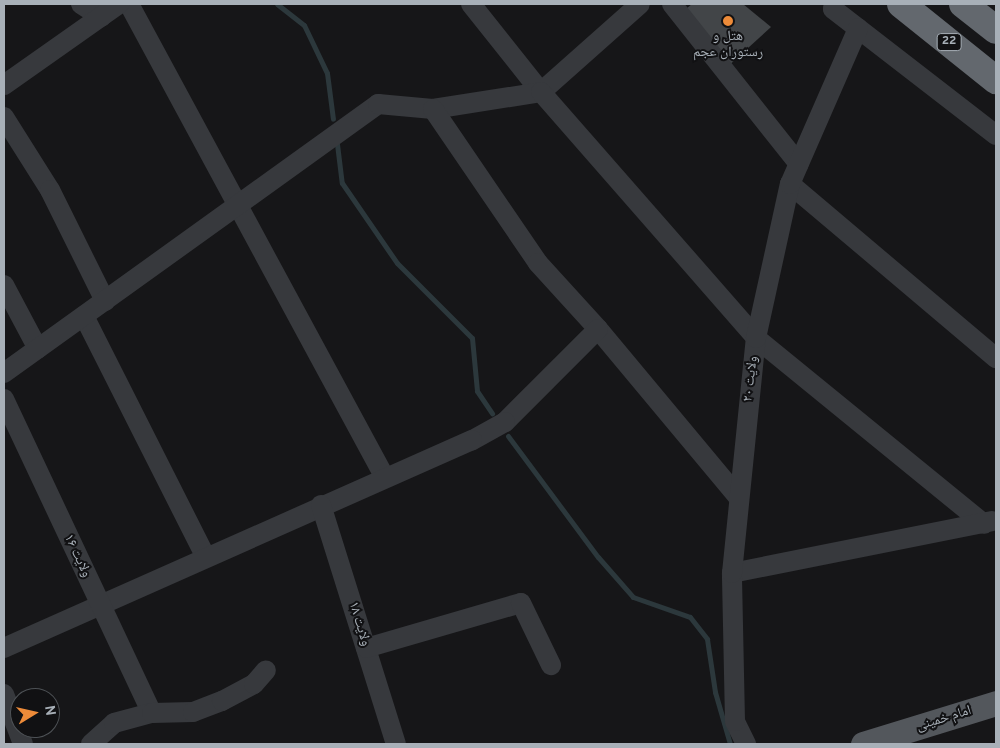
<!DOCTYPE html>
<meta charset="utf-8">
<style>
body{margin:0}
#map{position:relative;width:1000px;height:748px;overflow:hidden;background:#161618;font-family:Overpass,"Noto Naskh Arabic",sans-serif}
div>[style]{position:absolute}
[style*='--x']{left:calc(var(--x)*1px);top:calc(var(--y)*1px);width:calc(var(--w)*1px);rotate:calc(var(--a)*1deg)}
.stream>*{height:5px;margin:-2.5px;padding:0 2.5px;transform-origin:2.5px;border-radius:2.5px;background:#2c383c}
.building>*{inset:0;background:#424548}
.minor>*{height:20px;margin:-10px;padding:0 10px;transform-origin:10px;border-radius:10px;background:#37393d}
.major>*{height:25px;margin:-12.5px;padding:0 12.5px;transform-origin:12.5px;border-radius:12.5px;background:#53575c}
.highway>*{height:28px;margin:-14px;padding:0 14px;transform-origin:14px;border-radius:14px;background:#63686e}
.dots>*{width:14px;height:14px;translate:-50% -50%;box-sizing:border-box;border:2px solid #111113;border-radius:50%}
span{translate:-50% -50%;white-space:nowrap;text-align:center;line-height:1.15;-webkit-text-stroke:4px #111113;paint-order:stroke}
.shield-label span{padding:1px 4px;background:#111113;border:1px solid;border-radius:4px;-webkit-text-stroke-width:0}
.shield-label{font-size:12px;color:#a8b0b8;font-weight:700}
.poi-label{font-size:14px;color:#a8b0b8}
.street-label{font-size:14px;color:#a8b0b8}
.frame{position:absolute;inset:0;border:5px solid #a8b0b8;pointer-events:none}
.north{position:absolute;left:10px;top:688px;width:50px;height:50px;box-sizing:border-box;background:#111113;border:1px solid #4d5155;border-radius:50%;rotate:81deg;font-size:14px;font-weight:700;line-height:20px;text-align:center;color:#a8b0b8}
.north::after{content:'';display:block;margin:auto;width:18px;height:22px;background:#ed8b39;clip-path:polygon(50% 0,100% 100%,50% 72%,0 100%)}
</style>
<div id="map">
<div class="stream">
<i style="--x:277;--y:4;--w:34;--a:38"></i>
<i style="--x:304;--y:25;--w:53;--a:64.4"></i>
<i style="--x:327;--y:73;--w:46;--a:82.6"></i>
<i style="--x:337;--y:144;--w:39;--a:83"></i>
<i style="--x:342;--y:183;--w:97;--a:55.5"></i>
<i style="--x:397;--y:263;--w:106;--a:45"></i>
<i style="--x:472;--y:338;--w:53;--a:84.6"></i>
<i style="--x:477;--y:391;--w:27;--a:56"></i>
<i style="--x:508;--y:436;--w:151;--a:53.4"></i>
<i style="--x:598;--y:557;--w:53;--a:48.8"></i>
<i style="--x:633;--y:597;--w:60;--a:19.3"></i>
<i style="--x:690;--y:617;--w:28;--a:52"></i>
<i style="--x:707;--y:639;--w:54;--a:81.4"></i>
<i style="--x:715;--y:692;--w:54;--a:73.9"></i>
</div>
<div class="building">
<i style="clip-path:polygon(692px 4px,743px 4px,771px 27px,726px 68px,681px 13px)"></i>
</div>
<div class="minor">
<i style="--x:81;--y:4;--w:24;--a:33"></i>
<i style="--x:129;--y:4;--w:536;--a:61.62"></i>
<i style="--x:471;--y:4;--w:112;--a:51.5"></i>
<i style="--x:541;--y:92;--w:132;--a:-41.6"></i>
<i style="--x:672;--y:4;--w:204;--a:51.6"></i>
<i style="--x:834;--y:4;--w:5;--a:101"></i>
<i style="--x:833;--y:9;--w:206;--a:37.7"></i>
<i style="--x:4;--y:85;--w:141;--a:-35.2"></i>
<i style="--x:433;--y:109;--w:109;--a:-8.9"></i>
<i style="--x:541;--y:92;--w:327;--a:48.8"></i>
<i style="--x:756;--y:338;--w:294;--a:39.2"></i>
<i style="--x:4;--y:117;--w:86;--a:57.8"></i>
<i style="--x:50;--y:190;--w:124;--a:63.6"></i>
<i style="--x:790;--y:184;--w:270;--a:40.2"></i>
<i style="--x:4;--y:285;--w:72;--a:62"></i>
<i style="--x:84;--y:316;--w:270;--a:63.2"></i>
<i style="--x:598;--y:329;--w:217;--a:50.2"></i>
<i style="--x:4;--y:373;--w:461;--a:-35.7"></i>
<i style="--x:378;--y:104;--w:55;--a:5.2"></i>
<i style="--x:433;--y:109;--w:186;--a:55.7"></i>
<i style="--x:538;--y:263;--w:89;--a:47.7"></i>
<i style="--x:598;--y:329;--w:132;--a:135"></i>
<i style="--x:505;--y:422;--w:38;--a:151"></i>
<i style="--x:472;--y:440;--w:512;--a:156.04"></i>
<i style="--x:4;--y:399;--w:347;--a:64.8"></i>
<i style="--x:321;--y:505;--w:250;--a:72.6"></i>
<i style="--x:732;--y:573;--w:265;--a:-11.3"></i>
<i style="--x:366;--y:648;--w:161;--a:-16.2"></i>
<i style="--x:521;--y:603;--w:69;--a:64.2"></i>
<i style="--x:4;--y:694;--w:53;--a:69.2"></i>
<i style="--x:91;--y:744;--w:31;--a:-42"></i>
<i style="--x:114;--y:723;--w:39;--a:-15"></i>
<i style="--x:152;--y:713;--w:41;--a:-1.4"></i>
<i style="--x:193;--y:712;--w:31;--a:-21"></i>
<i style="--x:222;--y:701;--w:36;--a:-28"></i>
<i style="--x:254;--y:684;--w:18;--a:-49"></i>
<i style="--x:746;--y:744;--w:25;--a:-116"></i>
<i style="--x:735;--y:721;--w:148;--a:-91.2"></i>
<i style="--x:732;--y:573;--w:236;--a:-84.2"></i>
<i style="--x:756;--y:338;--w:158;--a:-77.6"></i>
<i style="--x:790;--y:184;--w:170;--a:-66.4"></i>
</div>
<div class="major">
<i style="--x:863;--y:744;--w:139;--a:-17.1"></i>
</div>
<div class="highway">
<i style="--x:901;--y:4;--w:122;--a:38.7"></i>
<i style="--x:963;--y:4;--w:42;--a:38.2"></i>
</div>
<div class="dots">
<i style="left:728px;top:21px;background:#ed8b39"></i>
</div>
<div class="shield-label">
<span style="left:949px;top:42px">22</span>
</div>
<div class="poi-label">
<span style="left:728px;top:45px">هتل و<br>رستوران عجم</span>
</div>
<div class="street-label">
<span style="left:751px;top:379px;rotate:-83deg">ولایت ۲۰</span>
<span style="left:77px;top:556px;rotate:65deg">ولایت ۱۶</span>
<span style="left:359px;top:624px;rotate:73deg">ولایت ۱۸</span>
<span style="left:944px;top:719px;rotate:-17deg">امام خمینی</span>
</div>
<div class="frame"></div>
<div class="north">N</div>
</div>
